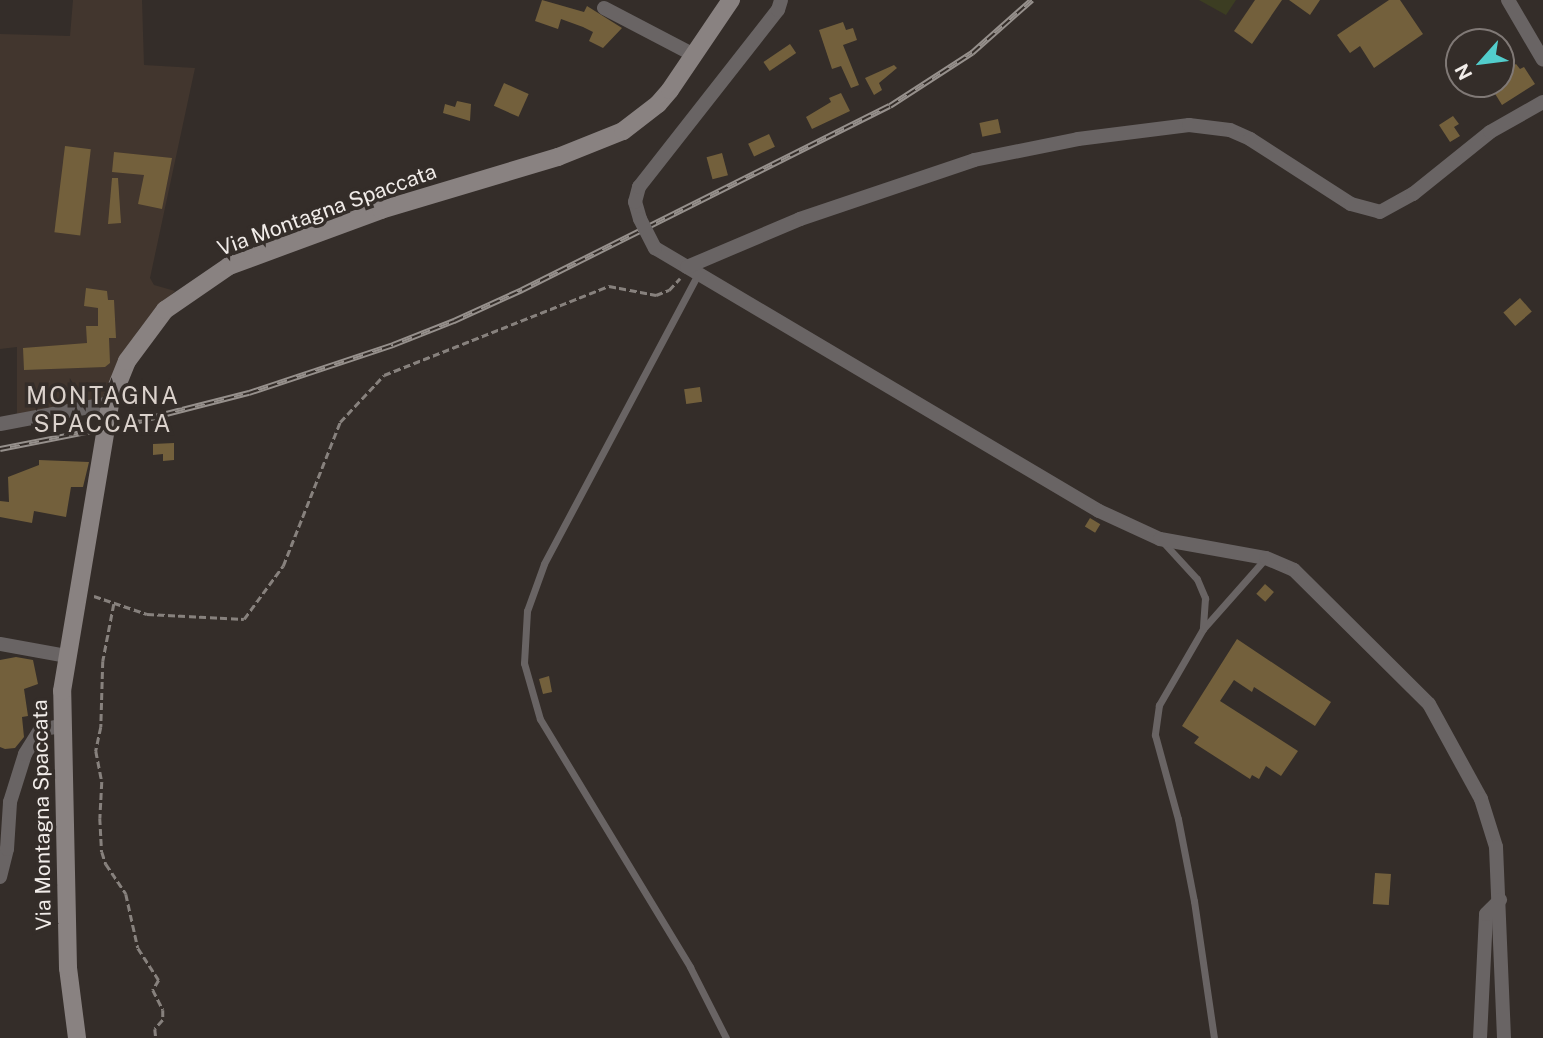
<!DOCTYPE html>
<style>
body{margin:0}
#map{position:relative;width:1543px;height:1038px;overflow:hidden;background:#342d29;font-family:"Public Sans",sans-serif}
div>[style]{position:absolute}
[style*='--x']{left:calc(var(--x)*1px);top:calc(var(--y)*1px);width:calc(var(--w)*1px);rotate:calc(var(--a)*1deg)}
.built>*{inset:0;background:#42362e}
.green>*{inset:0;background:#3c3d22}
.building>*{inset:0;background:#73603c;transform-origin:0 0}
.path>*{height:2.5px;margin-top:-1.25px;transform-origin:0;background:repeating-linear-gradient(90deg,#87817d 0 7px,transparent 0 10.5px)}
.lane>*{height:7px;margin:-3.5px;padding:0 3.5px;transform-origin:3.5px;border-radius:3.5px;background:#696464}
.street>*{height:14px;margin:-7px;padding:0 7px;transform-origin:7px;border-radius:7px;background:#696464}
.secondary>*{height:18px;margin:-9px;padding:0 9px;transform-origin:9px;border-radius:9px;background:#898281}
.rail>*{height:6px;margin-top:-3px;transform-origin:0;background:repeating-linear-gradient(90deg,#342d29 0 10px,#96908c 0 20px);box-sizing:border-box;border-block:2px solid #96908c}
.street-bridge>*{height:14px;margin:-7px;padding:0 7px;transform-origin:7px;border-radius:7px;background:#696464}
span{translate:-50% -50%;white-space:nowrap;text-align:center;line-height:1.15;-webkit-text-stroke:7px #342d29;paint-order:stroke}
.street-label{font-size:21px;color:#f1ece9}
.quarter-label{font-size:24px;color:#dbd2cc;letter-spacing:2px}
.north{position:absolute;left:1445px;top:28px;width:70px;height:70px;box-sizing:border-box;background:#342d29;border:2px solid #807976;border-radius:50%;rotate:242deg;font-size:19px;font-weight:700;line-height:28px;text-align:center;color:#f1ece9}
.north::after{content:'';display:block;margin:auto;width:24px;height:32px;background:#52cdcc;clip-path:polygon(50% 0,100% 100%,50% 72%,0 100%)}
</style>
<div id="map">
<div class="built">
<i style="clip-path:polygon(73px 0,142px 0,144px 65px,195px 68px,150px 278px,154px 285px,175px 291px,139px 329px,105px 399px,17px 414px,17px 347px,0 349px,0 34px,70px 36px)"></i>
</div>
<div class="green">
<i style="clip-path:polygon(1199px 0,1236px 0,1226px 15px)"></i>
</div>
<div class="building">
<i style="clip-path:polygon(542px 0,584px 12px,587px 6px,622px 28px,603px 48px,589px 41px,593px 32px,583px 27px,561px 19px,558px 29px,535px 21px)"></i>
<i style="clip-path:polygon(1255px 0,1282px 0,1252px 44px,1234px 31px)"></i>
<i style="clip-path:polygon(1289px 0,1320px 0,1310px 15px)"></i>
<i style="clip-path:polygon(1389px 0,1400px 0,1423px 34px,1374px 68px,1360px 46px,1350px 53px,1337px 35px)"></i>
<i style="clip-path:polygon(843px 22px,846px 30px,853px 28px,857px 40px,843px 45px,859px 85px,851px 88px,841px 66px,832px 69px,819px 30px)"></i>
<i style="left:790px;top:44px;width:11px;height:32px;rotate:56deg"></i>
<i style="clip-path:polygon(1516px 64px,1520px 69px,1524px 67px,1535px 84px,1502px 105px,1489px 84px,1501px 84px,1501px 73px)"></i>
<i style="clip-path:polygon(894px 65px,897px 68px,879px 83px,882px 90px,874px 95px,865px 78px)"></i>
<i style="left:504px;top:83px;width:27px;height:25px;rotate:24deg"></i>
<i style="clip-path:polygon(841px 93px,850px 111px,812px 129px,806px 117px,831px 102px,829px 98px)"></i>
<i style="clip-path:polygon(457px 101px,471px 104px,470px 121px,443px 113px,445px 104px,455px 107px)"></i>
<i style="clip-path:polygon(1453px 116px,1459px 124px,1454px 127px,1460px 136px,1450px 142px,1439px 125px)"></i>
<i style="left:998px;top:119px;width:14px;height:19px;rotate:78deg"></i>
<i style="left:769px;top:134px;width:14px;height:23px;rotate:65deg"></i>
<i style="left:65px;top:146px;width:26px;height:87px;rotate:7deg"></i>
<i style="clip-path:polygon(114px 152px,172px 158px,162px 209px,138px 204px,144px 175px,112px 172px)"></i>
<i style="left:722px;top:153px;width:23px;height:16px;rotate:75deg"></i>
<i style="clip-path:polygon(112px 178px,118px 178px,121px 223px,108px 224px)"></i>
<i style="clip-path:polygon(86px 288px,107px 291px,108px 300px,114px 300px,116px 338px,109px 338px,110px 363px,105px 367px,24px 370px,23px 348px,87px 343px,86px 326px,98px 326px,98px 308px,84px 306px)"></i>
<i style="left:1520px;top:298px;width:18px;height:22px;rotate:49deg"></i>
<i style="left:700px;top:387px;width:15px;height:16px;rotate:82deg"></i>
<i style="clip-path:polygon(174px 443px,174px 460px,163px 461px,163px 454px,153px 455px,153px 444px)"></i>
<i style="clip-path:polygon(39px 460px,89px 462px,83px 487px,71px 487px,66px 517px,34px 511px,32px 523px,0 517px,0 501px,9px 502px,8px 477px,39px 465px)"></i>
<i style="left:1090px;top:518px;width:12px;height:10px;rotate:31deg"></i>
<i style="left:1265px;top:584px;width:12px;height:13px;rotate:42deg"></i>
<i style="clip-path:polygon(1237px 639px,1331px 702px,1315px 726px,1254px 687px,1252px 692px,1234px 680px,1220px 701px,1298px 751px,1281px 776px,1266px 766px,1259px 779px,1252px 775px,1250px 779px,1194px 743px,1199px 737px,1182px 726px)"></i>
<i style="clip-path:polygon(16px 657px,33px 660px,38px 684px,24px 689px,28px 716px,22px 717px,24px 737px,15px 748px,5px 749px,0 747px,0 660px)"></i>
<i style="clip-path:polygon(549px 676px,552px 692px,543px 694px,539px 679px)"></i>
<i style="left:1375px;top:873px;width:16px;height:31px;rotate:4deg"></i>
</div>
<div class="path">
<i style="--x:94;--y:596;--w:56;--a:18.8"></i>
<i style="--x:147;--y:614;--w:97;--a:3"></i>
<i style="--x:244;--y:619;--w:66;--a:-53.7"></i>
<i style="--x:283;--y:566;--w:155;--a:-68.4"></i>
<i style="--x:340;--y:422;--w:64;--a:-46.9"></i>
<i style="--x:384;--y:375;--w:242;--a:-21.6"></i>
<i style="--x:609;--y:286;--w:48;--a:10.8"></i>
<i style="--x:656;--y:295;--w:14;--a:-21"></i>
<i style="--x:669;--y:290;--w:16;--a:-47"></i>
<i style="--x:114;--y:604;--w:58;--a:100.9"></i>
<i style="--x:103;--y:661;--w:66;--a:91.7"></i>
<i style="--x:101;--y:727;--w:25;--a:102"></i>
<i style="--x:96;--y:751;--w:32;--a:79"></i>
<i style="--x:102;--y:782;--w:36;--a:93"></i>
<i style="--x:100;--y:818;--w:34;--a:87"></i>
<i style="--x:102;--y:852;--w:13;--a:72"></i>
<i style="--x:106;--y:864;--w:36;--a:56"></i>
<i style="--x:126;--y:894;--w:55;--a:77.5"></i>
<i style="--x:138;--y:948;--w:38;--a:57"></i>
<i style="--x:159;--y:980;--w:12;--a:121"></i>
<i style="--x:153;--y:990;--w:22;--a:63"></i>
<i style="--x:163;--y:1010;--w:10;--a:90"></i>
<i style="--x:163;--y:1020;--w:12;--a:132"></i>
<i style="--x:155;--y:1029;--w:9;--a:84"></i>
</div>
<div class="lane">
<i style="--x:698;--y:274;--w:328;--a:118"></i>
<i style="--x:544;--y:564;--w:50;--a:109.9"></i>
<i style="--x:527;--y:611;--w:52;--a:93.3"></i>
<i style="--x:524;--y:663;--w:58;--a:74.1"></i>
<i style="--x:540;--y:719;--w:290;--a:58.8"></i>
<i style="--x:690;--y:967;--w:80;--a:63.1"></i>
<i style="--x:1163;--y:542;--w:50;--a:47.4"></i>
<i style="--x:1197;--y:579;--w:21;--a:67"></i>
<i style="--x:1205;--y:598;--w:31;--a:94"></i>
<i style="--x:1203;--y:629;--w:88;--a:120.1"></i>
<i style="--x:1159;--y:705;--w:30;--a:98"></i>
<i style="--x:1155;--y:735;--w:87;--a:74.7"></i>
<i style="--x:1178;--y:819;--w:84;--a:79"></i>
<i style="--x:1194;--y:901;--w:138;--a:81.7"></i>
<i style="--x:1203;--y:629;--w:94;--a:-48.5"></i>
</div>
<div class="street">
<i style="--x:1508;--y:0;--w:69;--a:59.7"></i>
<i style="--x:604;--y:8;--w:102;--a:27.6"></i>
<i style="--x:640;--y:219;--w:18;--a:-106"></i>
<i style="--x:635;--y:202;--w:16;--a:-75"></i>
<i style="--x:639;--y:187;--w:225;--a:-51.9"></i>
<i style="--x:778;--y:10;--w:10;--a:-73"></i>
<i style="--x:655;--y:248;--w:516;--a:30.64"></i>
<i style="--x:1099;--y:511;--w:67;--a:24.7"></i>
<i style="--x:1160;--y:539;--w:108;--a:10.2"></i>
<i style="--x:1266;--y:558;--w:30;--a:23"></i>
<i style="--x:1294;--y:570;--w:190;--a:44.8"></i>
<i style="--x:1429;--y:704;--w:108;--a:61.3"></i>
<i style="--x:1481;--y:799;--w:50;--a:72.6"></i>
<i style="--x:1496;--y:847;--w:191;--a:87.6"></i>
<i style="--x:687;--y:267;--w:123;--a:-23"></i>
<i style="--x:800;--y:219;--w:184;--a:-18.7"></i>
<i style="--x:974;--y:160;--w:106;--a:-11.4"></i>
<i style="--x:1078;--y:139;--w:112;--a:-7.2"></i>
<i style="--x:1189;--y:125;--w:41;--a:7"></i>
<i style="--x:1230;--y:130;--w:22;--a:24"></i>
<i style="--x:1250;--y:139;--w:120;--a:32.8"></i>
<i style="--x:1351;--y:204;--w:30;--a:15"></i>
<i style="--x:1380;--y:212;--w:38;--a:-29"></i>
<i style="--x:1413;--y:194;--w:99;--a:-38.8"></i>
<i style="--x:1490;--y:132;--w:61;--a:-29.5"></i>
<i style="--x:0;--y:424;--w:112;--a:-10.8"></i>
<i style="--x:0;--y:644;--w:67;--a:10.3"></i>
<i style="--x:0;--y:877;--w:29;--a:-76"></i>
<i style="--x:7;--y:849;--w:47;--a:-86.3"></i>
<i style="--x:10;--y:802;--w:50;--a:-72.6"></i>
<i style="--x:25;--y:754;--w:28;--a:-58"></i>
<i style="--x:40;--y:730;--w:20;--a:-11"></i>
<i style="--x:1480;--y:1038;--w:124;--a:-87.2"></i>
<i style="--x:1486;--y:914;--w:20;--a:-45"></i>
</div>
<div class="secondary">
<i style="--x:77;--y:1038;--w:71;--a:-97.3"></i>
<i style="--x:68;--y:968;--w:277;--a:-91.2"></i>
<i style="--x:62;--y:691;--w:292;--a:-80.5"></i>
<i style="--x:110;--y:403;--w:45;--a:-68"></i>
<i style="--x:127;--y:361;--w:64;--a:-53.3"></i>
<i style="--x:165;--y:310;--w:78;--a:-34.5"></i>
<i style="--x:229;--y:266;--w:162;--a:-20.2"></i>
<i style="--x:381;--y:210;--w:185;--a:-16.7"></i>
<i style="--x:558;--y:157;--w:70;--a:-21.8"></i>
<i style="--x:623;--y:131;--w:44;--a:-37.6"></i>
<i style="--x:658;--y:104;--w:18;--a:-49"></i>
<i style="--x:670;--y:90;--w:109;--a:-55.9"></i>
</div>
<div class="rail">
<i style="--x:0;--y:449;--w:129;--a:-11.1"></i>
<i style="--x:127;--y:424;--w:126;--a:-14.3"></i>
<i style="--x:249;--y:393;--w:152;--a:-18.4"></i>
<i style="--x:393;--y:345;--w:66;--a:-21.5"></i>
<i style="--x:454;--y:321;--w:75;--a:-24.5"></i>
<i style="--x:522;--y:290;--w:411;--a:-26.6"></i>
<i style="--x:890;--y:106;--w:98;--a:-32.9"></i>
<i style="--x:972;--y:53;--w:80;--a:-41.5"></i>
</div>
<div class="street-bridge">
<i style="--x:640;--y:219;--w:33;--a:63"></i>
</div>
<div class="street-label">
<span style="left:327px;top:210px;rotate:-20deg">Via Montagna Spaccata</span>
<span style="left:42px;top:815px;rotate:-91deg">Via Montagna Spaccata</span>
</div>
<div class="quarter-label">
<span style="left:103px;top:410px">MONTAGNA<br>SPACCATA</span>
</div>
<div class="north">N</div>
</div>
